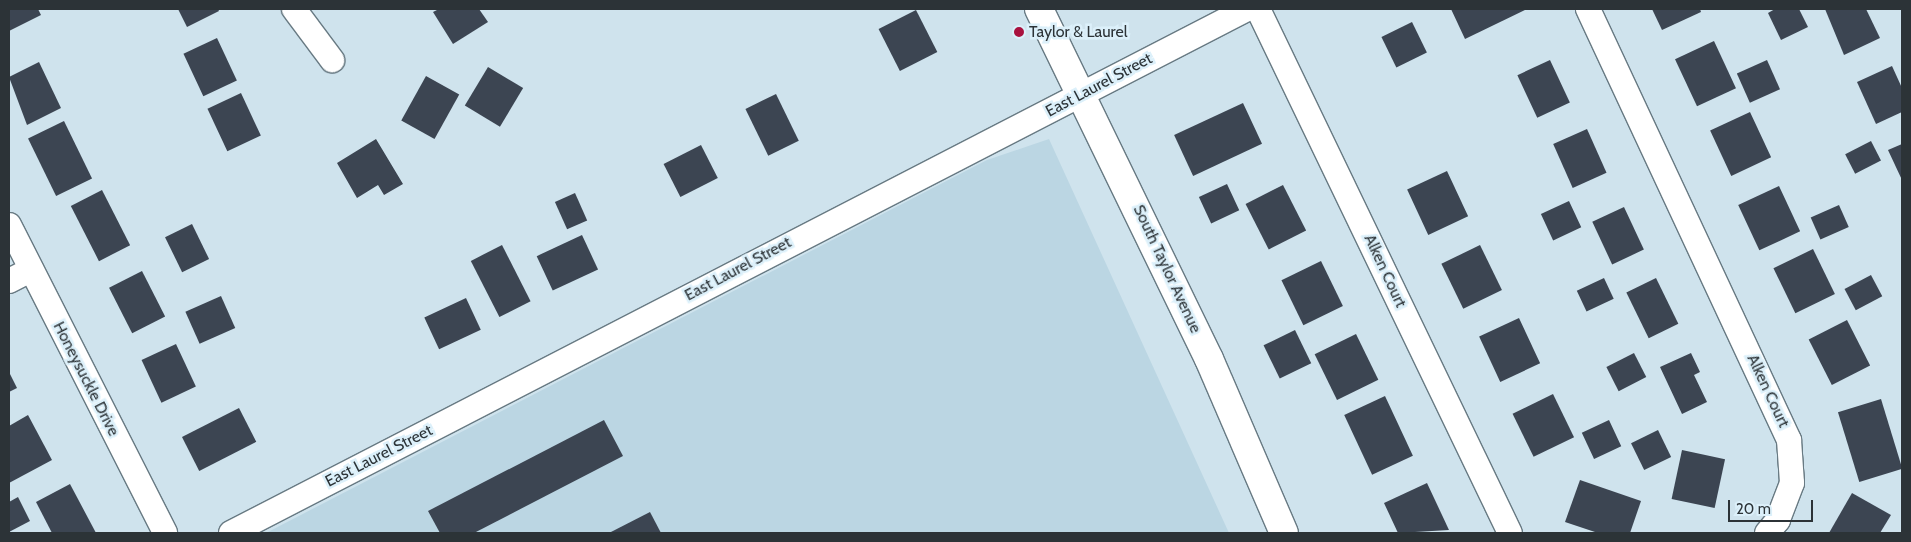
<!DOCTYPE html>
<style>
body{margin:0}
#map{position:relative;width:1911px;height:542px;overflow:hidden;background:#cfe3ed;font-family:Cabin,sans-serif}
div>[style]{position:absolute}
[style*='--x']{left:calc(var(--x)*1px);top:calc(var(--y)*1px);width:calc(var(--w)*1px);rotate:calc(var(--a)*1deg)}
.built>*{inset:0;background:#bbd6e3}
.building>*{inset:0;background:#3c4552;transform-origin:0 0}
.roads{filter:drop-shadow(1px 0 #687a83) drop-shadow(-1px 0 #687a83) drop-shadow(0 1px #687a83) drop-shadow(0 -1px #687a83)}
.minor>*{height:24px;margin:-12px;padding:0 12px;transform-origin:12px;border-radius:12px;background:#fff}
.tertiary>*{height:28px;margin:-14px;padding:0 14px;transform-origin:14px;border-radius:14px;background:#fff}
.dots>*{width:14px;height:14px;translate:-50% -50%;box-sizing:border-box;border:2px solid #dcf0fa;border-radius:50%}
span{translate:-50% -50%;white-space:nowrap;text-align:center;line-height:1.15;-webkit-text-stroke:5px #dcf0fa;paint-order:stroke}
.poi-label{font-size:16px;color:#2c3337}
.left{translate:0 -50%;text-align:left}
.street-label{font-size:16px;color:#2c3337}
.frame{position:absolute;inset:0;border:10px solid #2c3337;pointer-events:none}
.scale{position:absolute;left:1728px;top:500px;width:85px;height:22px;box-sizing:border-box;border:2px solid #2c3337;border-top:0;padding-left:6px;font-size:15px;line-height:18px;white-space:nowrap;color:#2c3337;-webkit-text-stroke:4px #dcf0fa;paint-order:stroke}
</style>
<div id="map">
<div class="built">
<i style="clip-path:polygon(1049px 139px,1229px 533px,266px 533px,987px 160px)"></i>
</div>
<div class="building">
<i style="clip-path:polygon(9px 9px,38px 9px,41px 15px,9px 31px)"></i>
<i style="clip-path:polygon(178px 9px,218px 9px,219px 11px,187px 27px)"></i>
<i style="clip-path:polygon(439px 9px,479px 9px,488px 22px,453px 44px,433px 12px)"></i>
<i style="clip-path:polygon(1451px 9px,1527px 9px,1465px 39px)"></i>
<i style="clip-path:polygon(1652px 9px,1700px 9px,1701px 12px,1662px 30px)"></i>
<i style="clip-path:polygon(1775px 9px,1799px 9px,1808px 27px,1781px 40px,1768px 13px)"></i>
<i style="clip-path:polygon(1825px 9px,1866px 9px,1880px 38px,1844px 55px)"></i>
<i style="left:916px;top:10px;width:47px;height:42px;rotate:63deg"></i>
<i style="left:1412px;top:22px;width:34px;height:34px;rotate:64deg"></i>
<i style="left:217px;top:38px;width:47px;height:37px;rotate:65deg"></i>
<i style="left:1714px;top:41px;width:52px;height:43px;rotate:65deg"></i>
<i style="left:1550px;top:60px;width:47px;height:36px;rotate:65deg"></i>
<i style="left:1767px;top:60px;width:32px;height:33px;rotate:66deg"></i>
<i style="clip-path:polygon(39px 62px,61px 108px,27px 125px,9px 77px)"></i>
<i style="clip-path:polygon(1892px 66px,1902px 88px,1902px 112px,1876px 124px,1857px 82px)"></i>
<i style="left:488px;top:67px;width:41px;height:45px;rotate:31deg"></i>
<i style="left:426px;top:76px;width:38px;height:51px;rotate:29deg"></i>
<i style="left:241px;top:93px;width:47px;height:37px;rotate:65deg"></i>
<i style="left:776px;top:94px;width:52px;height:34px;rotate:64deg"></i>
<i style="left:1243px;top:103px;width:45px;height:76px;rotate:65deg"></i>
<i style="left:1750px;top:112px;width:50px;height:44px;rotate:65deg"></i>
<i style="left:64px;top:121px;width:64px;height:40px;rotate:64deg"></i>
<i style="left:1587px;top:129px;width:48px;height:37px;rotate:66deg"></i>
<i style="clip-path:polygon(376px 139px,403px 184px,384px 195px,378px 185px,357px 198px,337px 163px)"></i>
<i style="left:1871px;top:141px;width:22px;height:29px;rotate:63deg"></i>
<i style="clip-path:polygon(1902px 144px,1902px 180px,1888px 150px)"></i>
<i style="left:701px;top:145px;width:37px;height:42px;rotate:63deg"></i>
<i style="left:1447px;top:171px;width:50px;height:44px;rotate:65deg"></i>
<i style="left:1227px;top:184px;width:29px;height:31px;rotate:65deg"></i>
<i style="left:1283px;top:185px;width:51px;height:42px;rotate:63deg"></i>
<i style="left:1779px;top:186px;width:50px;height:45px;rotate:65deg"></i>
<i style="left:102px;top:190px;width:62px;height:35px;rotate:63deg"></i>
<i style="left:575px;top:193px;width:30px;height:22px;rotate:66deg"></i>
<i style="left:1569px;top:201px;width:29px;height:31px;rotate:65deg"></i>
<i style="left:1839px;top:205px;width:24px;height:31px;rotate:66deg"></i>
<i style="left:1624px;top:207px;width:47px;height:35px;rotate:65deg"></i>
<i style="left:192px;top:224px;width:39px;height:30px;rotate:64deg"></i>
<i style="left:582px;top:235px;width:38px;height:50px;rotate:65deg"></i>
<i style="left:502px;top:245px;width:63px;height:35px;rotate:63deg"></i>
<i style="left:1480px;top:245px;width:50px;height:43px;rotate:64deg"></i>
<i style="left:1813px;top:249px;width:50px;height:44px;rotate:64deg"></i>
<i style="left:1321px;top:261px;width:50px;height:44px;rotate:64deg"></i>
<i style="left:142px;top:271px;width:51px;height:37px;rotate:63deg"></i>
<i style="left:1871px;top:275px;width:24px;height:30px;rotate:62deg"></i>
<i style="left:1604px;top:278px;width:23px;height:30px;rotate:65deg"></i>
<i style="left:1656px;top:278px;width:51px;height:33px;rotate:64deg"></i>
<i style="left:221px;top:296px;width:35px;height:39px;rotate:66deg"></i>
<i style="left:466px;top:298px;width:35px;height:46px;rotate:65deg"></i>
<i style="left:1519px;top:318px;width:50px;height:44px;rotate:65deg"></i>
<i style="left:1847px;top:320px;width:51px;height:43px;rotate:63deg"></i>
<i style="left:1295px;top:330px;width:37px;height:35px;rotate:64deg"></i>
<i style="left:1356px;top:334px;width:51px;height:46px;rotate:64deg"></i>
<i style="left:176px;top:344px;width:47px;height:38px;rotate:65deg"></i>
<i style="left:1634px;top:353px;width:27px;height:31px;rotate:63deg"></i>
<i style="clip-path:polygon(1691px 353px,1700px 372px,1694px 375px,1707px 402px,1682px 414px,1660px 367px)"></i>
<i style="clip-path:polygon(9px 372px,17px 388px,9px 392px)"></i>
<i style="left:1553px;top:394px;width:48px;height:45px;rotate:64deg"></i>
<i style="left:1385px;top:396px;width:66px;height:45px;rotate:65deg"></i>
<i style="left:1881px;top:399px;width:73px;height:45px;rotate:73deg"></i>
<i style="left:239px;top:408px;width:38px;height:64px;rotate:63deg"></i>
<i style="clip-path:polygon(28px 415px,52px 460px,9px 483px,9px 426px)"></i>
<i style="clip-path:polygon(604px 420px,623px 456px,474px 533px,440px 533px,428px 511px)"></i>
<i style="left:1609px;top:420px;width:29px;height:30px;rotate:65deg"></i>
<i style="left:1658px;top:430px;width:30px;height:30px;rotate:64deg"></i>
<i style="left:1682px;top:450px;width:44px;height:50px;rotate:12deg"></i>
<i style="clip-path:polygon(1580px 480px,1641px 501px,1630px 533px,1598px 533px,1565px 522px)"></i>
<i style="clip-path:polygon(1427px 483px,1449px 530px,1398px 533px,1384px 503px)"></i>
<i style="clip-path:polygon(70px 484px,96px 533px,52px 533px,36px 502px)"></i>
<i style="clip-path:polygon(1852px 493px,1891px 515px,1880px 533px,1829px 533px)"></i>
<i style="clip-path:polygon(18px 497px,30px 521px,9px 532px,9px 502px)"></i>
<i style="clip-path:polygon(650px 512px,661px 533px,609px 533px)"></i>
</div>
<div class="roads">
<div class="minor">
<i style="--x:294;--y:9;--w:64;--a:53.3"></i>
<i style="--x:1258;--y:9;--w:581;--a:64.32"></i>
<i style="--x:1588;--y:9;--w:476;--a:65"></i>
<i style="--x:1789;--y:440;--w:43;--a:86"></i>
<i style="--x:1792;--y:483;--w:40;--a:111"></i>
<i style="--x:1778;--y:520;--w:17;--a:130"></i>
<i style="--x:9;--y:225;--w:345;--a:63.1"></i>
<i style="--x:9;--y:281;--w:25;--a:-27"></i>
<i style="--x:231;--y:533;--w:1143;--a:-27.28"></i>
</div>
<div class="tertiary">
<i style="--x:1039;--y:9;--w:389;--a:64.1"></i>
<i style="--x:1209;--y:359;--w:189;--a:66.7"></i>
</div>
</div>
<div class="dots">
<i style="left:1019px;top:32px;background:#a8113e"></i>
</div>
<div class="poi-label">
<span class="left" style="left:1029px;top:32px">Taylor &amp; Laurel</span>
</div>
<div class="street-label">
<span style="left:1099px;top:85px;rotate:-28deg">East Laurel Street</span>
<span style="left:738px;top:269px;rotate:-28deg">East Laurel Street</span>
<span style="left:1167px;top:269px;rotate:65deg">South Taylor Avenue</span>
<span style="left:1385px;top:271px;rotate:65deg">Alken Court</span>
<span style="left:86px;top:379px;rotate:63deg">Honeysuckle Drive</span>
<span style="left:1768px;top:391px;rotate:65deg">Alken Court</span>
<span style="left:379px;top:456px;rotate:-27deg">East Laurel Street</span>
</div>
<div class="frame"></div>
<div class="scale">20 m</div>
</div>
